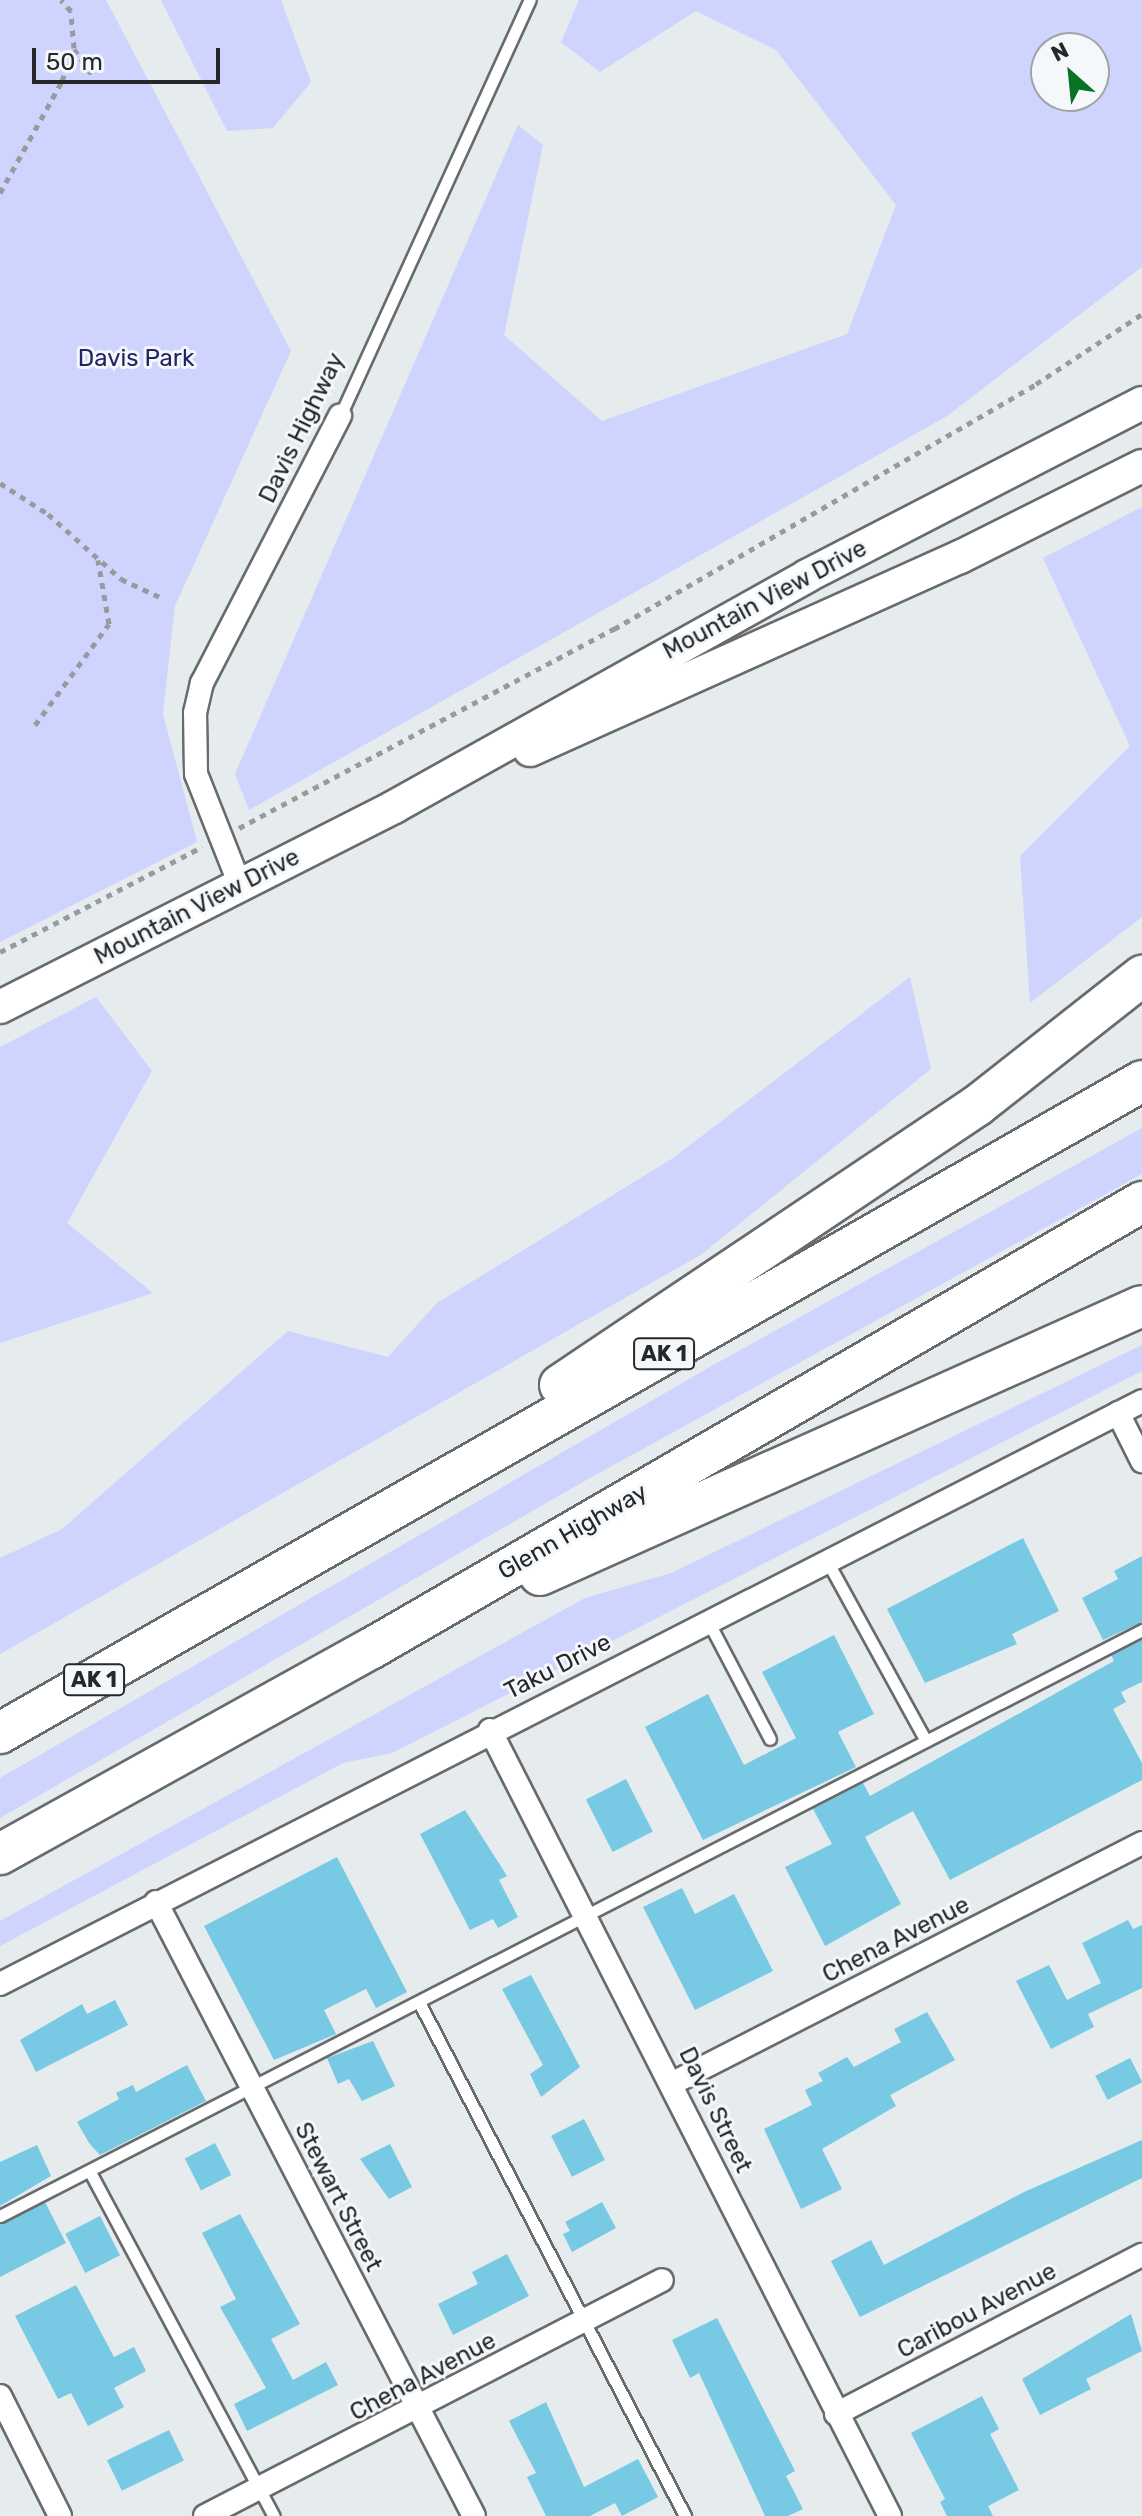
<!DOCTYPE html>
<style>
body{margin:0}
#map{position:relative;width:1142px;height:2516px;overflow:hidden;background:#e6ebee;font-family:Rubik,sans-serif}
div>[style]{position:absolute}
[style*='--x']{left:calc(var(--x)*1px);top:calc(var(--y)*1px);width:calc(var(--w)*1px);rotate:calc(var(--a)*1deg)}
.green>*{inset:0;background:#ced4fd}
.building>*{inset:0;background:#78c9e3;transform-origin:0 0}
.path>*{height:5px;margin-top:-2.5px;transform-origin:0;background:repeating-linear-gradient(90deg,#979b9d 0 6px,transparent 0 12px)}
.roads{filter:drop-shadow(2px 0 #676b6e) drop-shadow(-2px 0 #676b6e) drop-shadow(0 2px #676b6e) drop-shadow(0 -2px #676b6e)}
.lane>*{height:11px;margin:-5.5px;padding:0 5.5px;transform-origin:5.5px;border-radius:5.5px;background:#fff}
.street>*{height:22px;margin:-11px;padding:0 11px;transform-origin:11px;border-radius:11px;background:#fff}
.secondary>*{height:32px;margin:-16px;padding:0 16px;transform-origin:16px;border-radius:16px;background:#fff}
.highway>*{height:40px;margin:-20px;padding:0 20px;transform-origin:20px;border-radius:20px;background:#fff}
span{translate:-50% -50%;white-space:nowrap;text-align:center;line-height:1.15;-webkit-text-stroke:6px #f4f8fb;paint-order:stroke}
.shield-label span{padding:2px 6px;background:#f4f8fb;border:2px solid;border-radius:6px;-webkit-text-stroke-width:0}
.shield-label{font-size:22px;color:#252728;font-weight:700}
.park-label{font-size:24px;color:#242368}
.street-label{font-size:24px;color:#252728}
.north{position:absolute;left:1030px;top:32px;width:80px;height:80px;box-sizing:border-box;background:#f4f8fb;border:2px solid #a1a4a7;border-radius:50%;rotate:333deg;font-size:22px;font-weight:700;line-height:32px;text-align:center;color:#252728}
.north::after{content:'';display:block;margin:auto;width:28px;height:36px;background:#0a7224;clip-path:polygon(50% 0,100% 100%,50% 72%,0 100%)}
.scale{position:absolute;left:32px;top:48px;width:188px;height:36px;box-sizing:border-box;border:4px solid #252728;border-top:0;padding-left:10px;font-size:24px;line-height:28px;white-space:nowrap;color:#252728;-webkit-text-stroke:6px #f4f8fb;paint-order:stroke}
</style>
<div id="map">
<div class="green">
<i style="clip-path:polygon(0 0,106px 0,291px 351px,175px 606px,163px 714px,197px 842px,0 942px)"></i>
<i style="clip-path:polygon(161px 0,281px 0,311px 82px,273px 128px,227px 131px)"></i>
<i style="clip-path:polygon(evenodd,579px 0,1142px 0,1142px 267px,947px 416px,249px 810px,235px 774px,518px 125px,543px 145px,504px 335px,602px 421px,847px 334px,896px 205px,776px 50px,696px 11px,600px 72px,561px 42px,579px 0,1046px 48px,1094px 48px,1094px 96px,1046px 96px,1046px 48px)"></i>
<i style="clip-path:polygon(1142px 507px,1142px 917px,1030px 1003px,1020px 856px,1130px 746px,1043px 558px)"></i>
<i style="clip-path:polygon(910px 977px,931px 1069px,702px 1254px,0 1654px,0 1558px,62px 1529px,288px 1331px,388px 1357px,437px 1303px,673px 1158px)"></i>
<i style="clip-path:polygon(96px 997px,152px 1071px,67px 1223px,153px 1293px,0 1343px,0 1047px)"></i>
<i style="clip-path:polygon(1142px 1128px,1142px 1174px,581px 1483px,0 1818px,0 1778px,715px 1364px)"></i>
<i style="clip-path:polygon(1142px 1345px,1142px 1371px,392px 1753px,343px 1763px,0 1946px,0 1921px,585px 1598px,671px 1573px)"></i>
</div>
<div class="building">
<i style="clip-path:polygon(1023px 1538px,1059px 1611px,1012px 1634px,1017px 1644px,925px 1683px,887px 1609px)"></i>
<i style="clip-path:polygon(1142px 1556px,1142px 1622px,1103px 1640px,1082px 1598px,1118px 1579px,1114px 1571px)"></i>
<i style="clip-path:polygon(834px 1635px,874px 1714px,838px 1732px,856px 1767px,703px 1840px,645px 1727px,708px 1694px,744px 1765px,796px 1738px,762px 1672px)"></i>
<i style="clip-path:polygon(1142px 1640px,1142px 1682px,1121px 1692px,1126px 1702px,1113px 1709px,1142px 1763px,1142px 1780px,950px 1880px,913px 1811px,865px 1837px,901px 1904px,825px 1946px,785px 1867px,832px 1844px,813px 1809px,863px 1783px,870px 1796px,1114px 1661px,1111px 1655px)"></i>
<i style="left:626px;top:1779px;width:59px;height:45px;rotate:63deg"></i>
<i style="clip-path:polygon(465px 1810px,507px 1876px,499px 1880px,518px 1917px,498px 1928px,493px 1919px,470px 1930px,420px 1834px)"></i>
<i style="clip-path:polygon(337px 1857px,407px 1992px,376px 2008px,366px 1989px,324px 2010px,336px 2034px,274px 2060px,204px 1926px)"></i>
<i style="clip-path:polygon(682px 1888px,695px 1914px,734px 1894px,773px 1971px,695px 2010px,643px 1907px)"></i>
<i style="clip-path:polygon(1128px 1920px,1133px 1929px,1142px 1925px,1142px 1988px,1088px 2014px,1094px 2027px,1051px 2049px,1016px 1981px,1049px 1965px,1067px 2000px,1101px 1983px,1082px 1943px)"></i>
<i style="clip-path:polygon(531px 1975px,580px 2067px,541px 2097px,530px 2074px,543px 2065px,502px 1989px)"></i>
<i style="clip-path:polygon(115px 2000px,128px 2025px,36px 2072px,20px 2040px,82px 2004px,87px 2014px)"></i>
<i style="clip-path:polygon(927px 2012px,955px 2060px,890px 2095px,896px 2106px,822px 2149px,842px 2189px,801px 2209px,764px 2129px,812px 2105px,805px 2090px,823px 2081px,818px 2073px,847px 2057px,854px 2067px,901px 2042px,894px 2029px)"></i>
<i style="clip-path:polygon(373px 2041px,395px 2086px,362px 2101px,349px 2079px,338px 2084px,327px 2058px)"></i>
<i style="left:1130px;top:2058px;width:27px;height:39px;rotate:63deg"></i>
<i style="clip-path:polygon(187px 2065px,206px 2101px,100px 2155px,89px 2143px,77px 2122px,119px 2099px,116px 2093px,133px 2085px,136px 2092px)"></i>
<i style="left:584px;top:2119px;width:46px;height:37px;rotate:63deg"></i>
<i style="clip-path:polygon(1142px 2140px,1142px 2178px,860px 2317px,831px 2261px,871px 2240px,884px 2265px,1024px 2192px)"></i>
<i style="left:215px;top:2143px;width:36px;height:34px;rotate:63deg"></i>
<i style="clip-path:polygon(390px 2144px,412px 2187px,389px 2199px,360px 2159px)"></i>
<i style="clip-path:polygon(37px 2145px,51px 2176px,0 2206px,0 2162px)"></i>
<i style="clip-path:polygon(45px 2202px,66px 2243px,0 2277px,0 2224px)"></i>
<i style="clip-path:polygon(602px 2202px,616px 2228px,572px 2252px,563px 2234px,570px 2231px,565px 2222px)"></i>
<i style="clip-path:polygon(240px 2214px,300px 2324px,271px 2339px,293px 2380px,326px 2362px,338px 2385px,247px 2431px,234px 2404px,266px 2388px,220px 2307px,236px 2299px,202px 2233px)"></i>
<i style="left:100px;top:2216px;width:44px;height:39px;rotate:63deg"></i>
<i style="clip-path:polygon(507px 2254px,529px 2296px,453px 2335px,438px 2304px,478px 2284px,472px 2272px)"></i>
<i style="clip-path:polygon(76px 2285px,114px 2357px,134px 2347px,146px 2371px,114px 2388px,124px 2407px,88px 2426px,71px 2393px,58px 2399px,15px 2316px)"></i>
<i style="clip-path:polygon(1131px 2314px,1142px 2351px,1086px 2379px,1091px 2389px,1040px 2415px,1022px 2379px)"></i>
<i style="clip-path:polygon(717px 2318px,795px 2471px,786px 2476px,803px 2509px,788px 2516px,765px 2516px,699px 2373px,690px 2378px,672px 2340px)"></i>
<i style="clip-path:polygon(982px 2396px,999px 2429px,990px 2434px,1019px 2490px,988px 2506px,993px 2516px,947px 2516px,940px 2502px,945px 2499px,911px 2433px)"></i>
<i style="clip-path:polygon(546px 2402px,584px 2487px,638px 2459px,658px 2497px,622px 2516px,615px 2503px,590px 2516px,546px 2516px,527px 2477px,536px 2473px,509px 2421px)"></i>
<i style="left:169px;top:2430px;width:34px;height:69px;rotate:64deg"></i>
</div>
<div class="path">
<i style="--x:74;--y:49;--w:35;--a:55"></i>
<i style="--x:0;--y:193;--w:128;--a:-61"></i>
<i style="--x:62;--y:81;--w:35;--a:-70"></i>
<i style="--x:74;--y:48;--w:37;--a:-95"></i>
<i style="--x:71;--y:11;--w:15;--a:-132"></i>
<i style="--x:0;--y:483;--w:57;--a:32.9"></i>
<i style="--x:48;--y:514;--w:98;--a:41.7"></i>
<i style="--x:121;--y:579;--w:45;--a:24.9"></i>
<i style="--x:35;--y:725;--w:125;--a:-53.8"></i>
<i style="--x:109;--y:624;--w:65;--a:-99.8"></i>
<i style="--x:239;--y:828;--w:425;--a:-28"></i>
<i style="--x:614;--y:629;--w:488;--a:-30.1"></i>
<i style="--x:1036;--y:384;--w:127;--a:-33.4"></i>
<i style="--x:0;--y:952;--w:228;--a:-27.5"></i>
</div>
<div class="roads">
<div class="lane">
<i style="--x:340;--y:416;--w:457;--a:-65.5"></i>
<i style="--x:827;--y:1561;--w:205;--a:61.2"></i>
<i style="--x:708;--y:1621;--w:133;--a:62.3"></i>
<i style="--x:420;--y:2004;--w:577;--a:62.63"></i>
<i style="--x:90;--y:2172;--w:390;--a:61.9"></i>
<i style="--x:0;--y:2216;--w:1284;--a:-27.16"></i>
</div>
<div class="street">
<i style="--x:240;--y:885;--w:119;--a:-111.6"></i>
<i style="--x:196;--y:774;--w:61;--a:-90.9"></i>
<i style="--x:195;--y:713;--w:31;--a:-77"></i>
<i style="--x:202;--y:683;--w:301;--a:-62.7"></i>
<i style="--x:1118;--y:1413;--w:54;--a:63.4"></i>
<i style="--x:490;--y:1730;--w:882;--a:63.03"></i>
<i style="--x:156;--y:1902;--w:691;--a:62.62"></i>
<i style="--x:0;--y:1984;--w:1282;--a:-27.04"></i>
<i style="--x:673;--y:2083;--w:527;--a:-27.1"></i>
<i style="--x:0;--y:2396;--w:134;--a:63.4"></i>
<i style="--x:836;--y:2414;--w:345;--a:-27.5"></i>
<i style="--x:205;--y:2516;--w:514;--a:-27.31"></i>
</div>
<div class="secondary">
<i style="--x:530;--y:750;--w:471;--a:-24.2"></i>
<i style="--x:960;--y:557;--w:203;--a:-26.6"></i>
<i style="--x:0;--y:1007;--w:442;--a:-26.9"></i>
<i style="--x:394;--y:807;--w:473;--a:-29.2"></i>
<i style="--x:807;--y:576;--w:377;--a:-27.3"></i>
</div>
<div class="highway">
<i style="--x:560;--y:1385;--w:503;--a:-33.82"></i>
<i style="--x:978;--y:1105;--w:209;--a:-38.2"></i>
<i style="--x:540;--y:1575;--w:659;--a:-24.08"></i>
<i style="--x:0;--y:1733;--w:1315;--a:-29.72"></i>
<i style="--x:0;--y:1854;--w:425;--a:-29"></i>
<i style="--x:372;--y:1648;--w:890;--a:-30.08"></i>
</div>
</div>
<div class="shield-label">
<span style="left:664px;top:1354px">AK 1</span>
<span style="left:94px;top:1680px">AK 1</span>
</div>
<div class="park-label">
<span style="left:136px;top:359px">Davis Park</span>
</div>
<div class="street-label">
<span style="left:302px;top:428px;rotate:-64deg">Davis Highway</span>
<span style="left:765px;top:600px;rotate:-28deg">Mountain View Drive</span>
<span style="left:197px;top:907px;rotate:-27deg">Mountain View Drive</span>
<span style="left:573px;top:1532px;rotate:-30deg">Glenn Highway</span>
<span style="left:558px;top:1667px;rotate:-27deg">Taku Drive</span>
<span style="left:896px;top:1940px;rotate:-27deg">Chena Avenue</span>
<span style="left:715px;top:2110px;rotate:64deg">Davis Street</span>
<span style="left:338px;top:2197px;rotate:63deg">Stewart Street</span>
<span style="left:977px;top:2311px;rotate:-28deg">Caribou Avenue</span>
<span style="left:423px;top:2377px;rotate:-28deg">Chena Avenue</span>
</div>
<div class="north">N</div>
<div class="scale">50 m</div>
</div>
